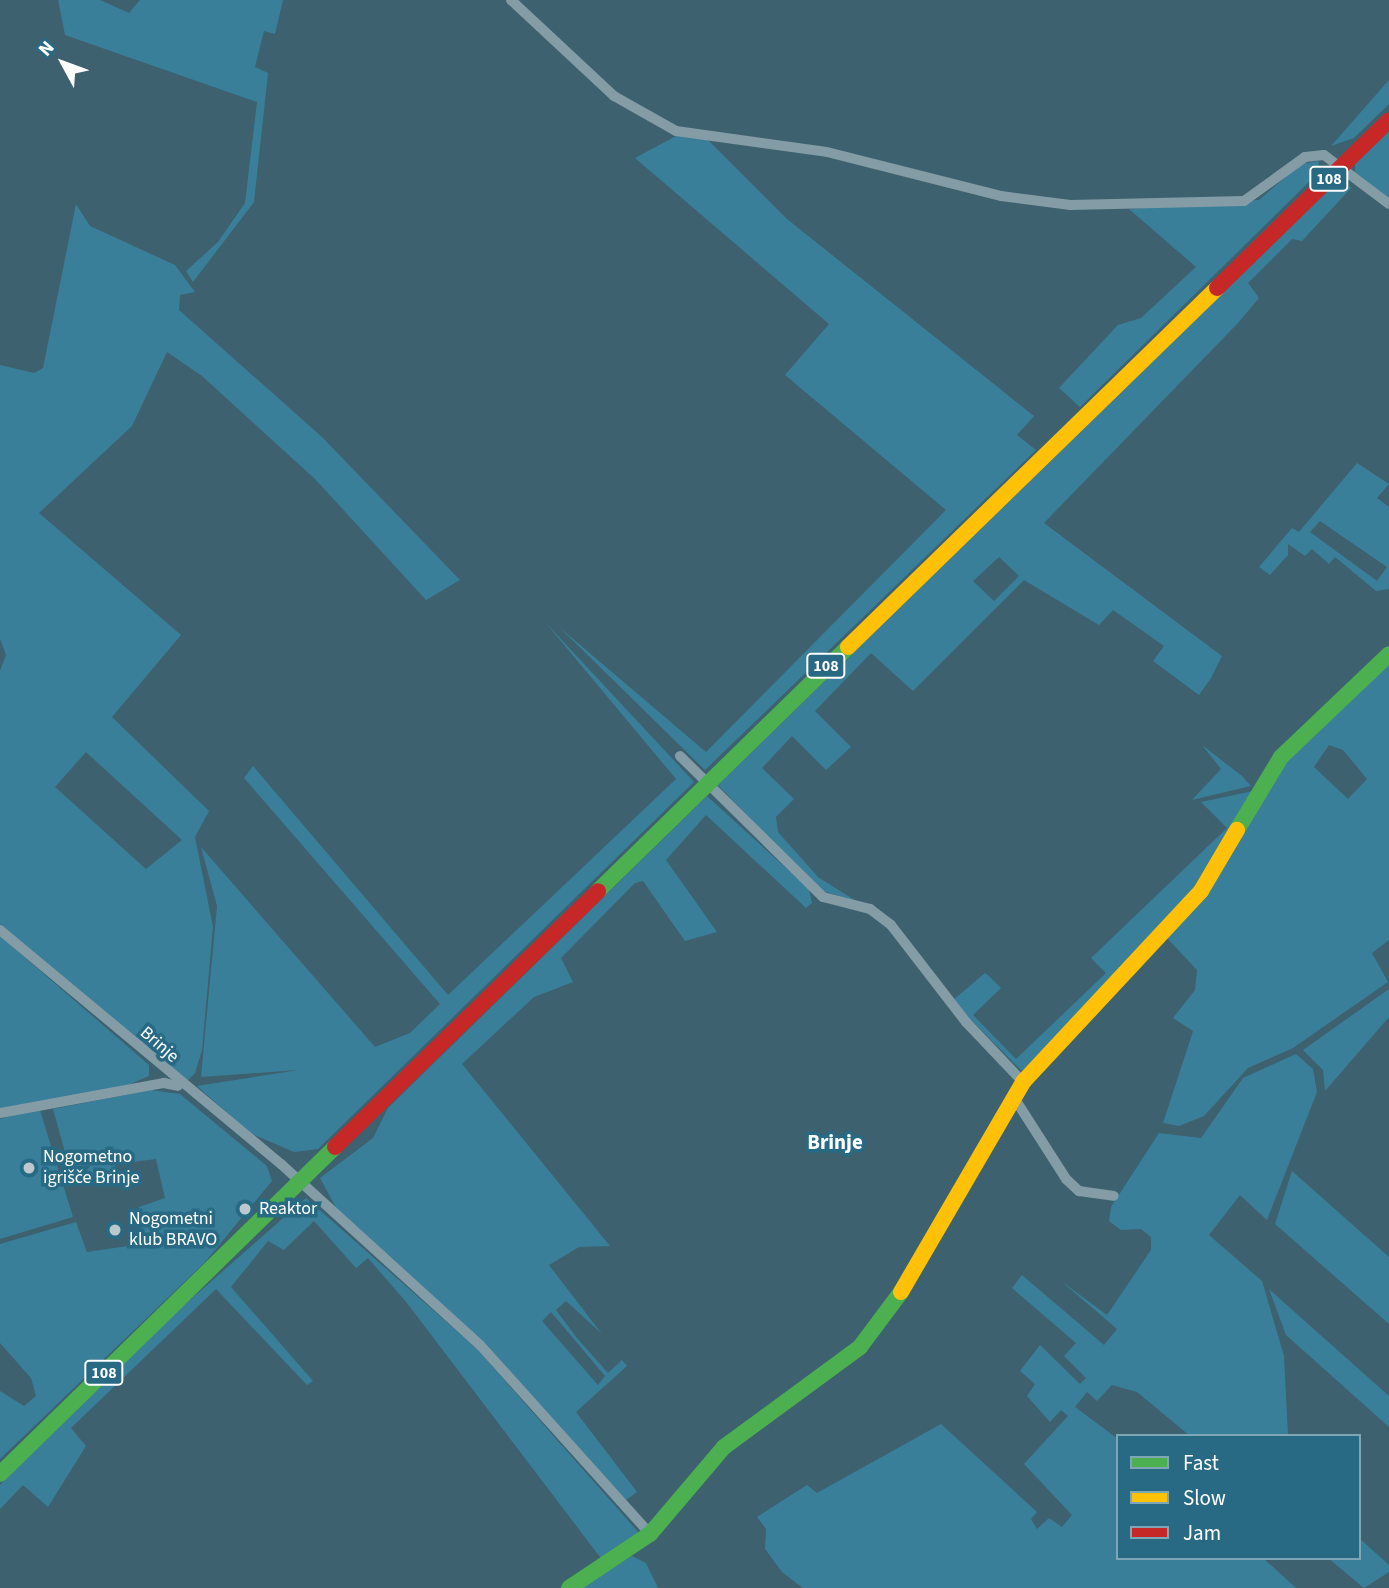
<!DOCTYPE html>
<meta charset="utf-8">
<style>
body{margin:0}
#map{position:relative;width:1389px;height:1588px;overflow:hidden;background:#3d616f;font-family:"Source Sans 3",sans-serif}
div>[style]{position:absolute}
[style*='--x']{left:calc(var(--x)*1px);top:calc(var(--y)*1px);width:calc(var(--w)*1px);rotate:calc(var(--a)*1deg)}
.green>*{inset:0;background:#3a7f99}
.street>*{height:10px;margin:-5px;padding:0 5px;transform-origin:5px;border-radius:5px;background:#839ca5}
.fast>*{height:16px;margin:-8px;padding:0 8px;transform-origin:8px;border-radius:8px;background:#4caf50}
.slow>*{height:16px;margin:-8px;padding:0 8px;transform-origin:8px;border-radius:8px;background:#ffc107}
.jam>*{height:16px;margin:-8px;padding:0 8px;transform-origin:8px;border-radius:8px;background:#c62828}
.dots>*{width:19px;height:19px;translate:-50% -50%;box-sizing:border-box;border:4px solid #286a84;border-radius:50%}
span{translate:-50% -50%;white-space:nowrap;text-align:center;line-height:1.15;-webkit-text-stroke:7px #286a84;paint-order:stroke}
.shield-label span{padding:2px 5px;background:#286a84;border:2px solid;border-radius:5px;-webkit-text-stroke-width:0}
.shield-label{font-size:16px;color:#fff;font-weight:700}
.street-label{font-size:18px;color:#fff}
.poi-label{font-size:18px;color:#fff}
.left{translate:0 -50%;text-align:left}
.quarter-label{font-size:21px;color:#fff;font-weight:700}
.legend{position:absolute;left:1116px;top:1434px;width:245px;height:126px;box-sizing:border-box;background:#286a84;border:2px solid #7ea6b5;margin:0;padding:9px 12px;list-style:none;font-size:21px;color:#fff}
.legend li{display:flex;align-items:center;gap:14px;height:35px}
.legend b{width:35px;border:2px solid #7ea6b5}
.north{position:absolute;left:28px;top:28px;width:70px;height:70px;-webkit-text-stroke:5px #286a84;paint-order:stroke;rotate:311deg;font-size:19px;font-weight:700;line-height:28px;text-align:center;color:#fff}
.north::after{content:'';display:block;margin:auto;width:24px;height:32px;background:#fff;clip-path:polygon(50% 0,100% 100%,50% 72%,0 100%)}
</style>
<div id="map">
<div class="green">
<i style="clip-path:polygon(58px 0,100px 0,129px 13px,140px 0,283px 0,275px 34px,264px 31px,255px 67px,268px 73px,254px 202px,193px 282px,186px 271px,218px 242px,245px 203px,257px 102px,65px 35px)"></i>
<i style="clip-path:polygon(1389px 80px,1389px 104px,1354px 138px,1331px 146px)"></i>
<i style="clip-path:polygon(1389px 131px,1389px 198px,1355px 172px,1355px 164px)"></i>
<i style="clip-path:polygon(678px 135px,707px 139px,787px 219px,1034px 416px,1017px 435px,1036px 450px,705px 770px,559px 627px,706px 752px,946px 510px,785px 375px,829px 324px,635px 158px)"></i>
<i style="clip-path:polygon(1319px 161px,1318px 173px,1080px 407px,1059px 388px,1118px 325px,1141px 318px,1196px 267px,1129px 209px,1259px 200px,1301px 164px)"></i>
<i style="clip-path:polygon(evenodd,1334px 185px,1352px 187px,1302px 241px,1292px 239px,1248px 283px,1259px 298px,1238px 323px,1044px 523px,1222px 656px,1211px 678px,1199px 695px,1153px 661px,1164px 646px,1113px 610px,1099px 625px,1024px 580px,913px 691px,871px 653px,815px 711px,851px 747px,826px 770px,792px 736px,762px 768px,794px 799px,776px 817px,778px 832px,818px 877px,856px 901px,819px 890px,718px 785px,1334px 185px,999px 557px,1019px 576px,994px 601px,973px 581px,999px 557px)"></i>
<i style="clip-path:polygon(evenodd,76px 204px,90px 226px,175px 265px,195px 292px,180px 295px,179px 310px,322px 437px,460px 580px,426px 600px,315px 479px,202px 376px,167px 352px,132px 426px,39px 513px,181px 635px,112px 717px,209px 811px,195px 837px,213px 927px,202px 1050px,195px 1073px,185px 1083px,0 924px,0 671px,6px 655px,0 639px,0 365px,34px 373px,43px 368px,76px 204px,86px 752px,182px 840px,146px 869px,55px 787px,86px 752px)"></i>
<i style="clip-path:polygon(evenodd,1357px 463px,1389px 484px,1377px 498px,1389px 507px,1389px 589px,1376px 591px,1335px 557px,1329px 564px,1312px 549px,1305px 556px,1288px 544px,1288px 555px,1270px 575px,1259px 567px,1292px 528px,1299px 532px,1357px 463px,1320px 521px,1387px 567px,1377px 581px,1310px 532px,1320px 521px)"></i>
<i style="clip-path:polygon(545px 622px,694px 782px,318px 1149px,294px 1152px,250px 1133px,197px 1086px,298px 1070px,201px 1077px,217px 906px,201px 847px,375px 1047px,410px 1033px,440px 1004px,244px 778px,253px 766px,448px 995px,676px 779px)"></i>
<i style="clip-path:polygon(evenodd,1389px 662px,1389px 940px,1372px 953px,1388px 982px,1293px 1048px,1248px 1068px,1204px 1116px,1179px 1126px,1163px 1123px,1193px 1031px,1173px 1018px,1195px 990px,1197px 970px,1167px 938px,1286px 761px,1389px 662px,1329px 745px,1343px 750px,1367px 779px,1348px 799px,1314px 767px,1329px 745px)"></i>
<i style="clip-path:polygon(1202px 745px,1242px 776px,1251px 786px,1192px 800px,1221px 769px)"></i>
<i style="clip-path:polygon(1253px 791px,1179px 911px,1022px 1071px,952px 1001px,985px 973px,990px 977px,1001px 988px,973px 1015px,1016px 1059px,1106px 973px,1091px 958px,1227px 828px,1201px 802px)"></i>
<i style="clip-path:polygon(evenodd,707px 796px,809px 889px,812px 903px,806px 908px,706px 815px,666px 860px,717px 932px,685px 941px,643px 881px,635px 883px,561px 958px,573px 982px,534px 997px,462px 1064px,610px 1246px,579px 1247px,549px 1265px,602px 1334px,566px 1301px,556px 1310px,577px 1338px,608px 1373px,622px 1360px,627px 1366px,576px 1412px,637px 1492px,626px 1500px,484px 1344px,339px 1213px,320px 1178px,373px 1138px,388px 1108px,707px 796px,551px 1312px,605px 1376px,598px 1385px,542px 1321px,551px 1312px)"></i>
<i style="clip-path:polygon(0 936px,149px 1065px,149px 1076px,121px 1088px,0 1109px)"></i>
<i style="clip-path:polygon(1389px 989px,1389px 1017px,1325px 1091px,1323px 1070px,1303px 1050px)"></i>
<i style="clip-path:polygon(1296px 1054px,1313px 1069px,1317px 1092px,1267px 1220px,1240px 1195px,1209px 1235px,1262px 1281px,1284px 1356px,1288px 1436px,1190px 1436px,1137px 1392px,1112px 1385px,1097px 1401px,1087px 1392px,1075px 1407px,1118px 1439px,1118px 1558px,1263px 1558px,1296px 1588px,803px 1588px,782px 1572px,765px 1549px,766px 1529px,757px 1517px,807px 1485px,817px 1493px,941px 1424px,1037px 1512px,1031px 1519px,1037px 1529px,1049px 1518px,1062px 1527px,1072px 1515px,1024px 1464px,1068px 1416px,1061px 1410px,1050px 1422px,1027px 1396px,1035px 1384px,1020px 1371px,1040px 1345px,1080px 1384px,1086px 1378px,1064px 1356px,1076px 1343px,1012px 1288px,1022px 1275px,1104px 1345px,1117px 1329px,1061px 1281px,1107px 1315px,1151px 1250px,1151px 1237px,1141px 1229px,1121px 1230px,1109px 1221px,1111px 1207px,1159px 1133px,1201px 1138px,1243px 1078px)"></i>
<i style="clip-path:polygon(151px 1090px,180px 1094px,267px 1166px,272px 1181px,205px 1262px,0 1459px,0 1391px,24px 1406px,36px 1396px,31px 1378px,0 1343px,0 1244px,76px 1222px,87px 1252px,142px 1244px,139px 1207px,165px 1198px,156px 1159px,125px 1163px,122px 1156px,114px 1162px,118px 1175px,85px 1183px,72px 1177px,53px 1109px)"></i>
<i style="clip-path:polygon(39px 1107px,73px 1217px,0 1239px,0 1119px)"></i>
<i style="clip-path:polygon(1292px 1171px,1389px 1257px,1389px 1324px,1275px 1224px)"></i>
<i style="clip-path:polygon(306px 1198px,476px 1348px,639px 1533px,603px 1561px,407px 1303px,368px 1258px,356px 1268px,314px 1221px,284px 1250px,268px 1241px,231px 1287px,313px 1381px,307px 1385px,216px 1289px,71px 1428px,86px 1446px,48px 1507px,23px 1485px,0 1509px,0 1485px,173px 1315px)"></i>
<i style="clip-path:polygon(1269px 1289px,1389px 1396px,1389px 1427px,1286px 1335px)"></i>
<i style="clip-path:polygon(1359px 1538px,1389px 1565px,1389px 1572px,1364px 1588px,1328px 1558px,1359px 1558px)"></i>
<i style="clip-path:polygon(632px 1556px,646px 1563px,658px 1588px,578px 1588px)"></i>
</div>
<div class="street">
<i style="--x:511;--y:0;--w:141;--a:43"></i>
<i style="--x:614;--y:96;--w:71;--a:29.4"></i>
<i style="--x:676;--y:131;--w:152;--a:7.9"></i>
<i style="--x:827;--y:152;--w:179;--a:14.2"></i>
<i style="--x:1001;--y:196;--w:70;--a:7.4"></i>
<i style="--x:1070;--y:205;--w:174;--a:-1.3"></i>
<i style="--x:1244;--y:201;--w:75;--a:-35.8"></i>
<i style="--x:1305;--y:157;--w:19;--a:-6"></i>
<i style="--x:1324;--y:155;--w:81;--a:37"></i>
<i style="--x:680;--y:756;--w:201;--a:44.6"></i>
<i style="--x:823;--y:897;--w:49;--a:14.3"></i>
<i style="--x:870;--y:909;--w:26;--a:37"></i>
<i style="--x:891;--y:925;--w:123;--a:52.3"></i>
<i style="--x:966;--y:1022;--w:83;--a:46.5"></i>
<i style="--x:0;--y:930;--w:366;--a:39.8"></i>
<i style="--x:281;--y:1164;--w:269;--a:42.3"></i>
<i style="--x:480;--y:1345;--w:254;--a:48"></i>
<i style="--x:1013;--y:1096;--w:98;--a:57.4"></i>
<i style="--x:1066;--y:1179;--w:18;--a:43"></i>
<i style="--x:1079;--y:1191;--w:35;--a:8"></i>
<i style="--x:0;--y:1113;--w:167;--a:-10.4"></i>
<i style="--x:164;--y:1083;--w:14;--a:12"></i>
</div>
<div class="fast">
<i style="--x:1237;--y:830;--w:85;--a:-58.9"></i>
<i style="--x:1281;--y:757;--w:149;--a:-43.6"></i>
<i style="--x:598;--y:891;--w:349;--a:-44.3"></i>
<i style="--x:0;--y:1474;--w:468;--a:-44.3"></i>
<i style="--x:569;--y:1588;--w:97;--a:-33.7"></i>
<i style="--x:650;--y:1534;--w:114;--a:-49.6"></i>
<i style="--x:724;--y:1447;--w:169;--a:-36.3"></i>
<i style="--x:860;--y:1347;--w:69;--a:-53.3"></i>
</div>
<div class="slow">
<i style="--x:848;--y:647;--w:515;--a:-44.21"></i>
<i style="--x:901;--y:1292;--w:243;--a:-59.8"></i>
<i style="--x:1023;--y:1082;--w:261;--a:-47"></i>
<i style="--x:1201;--y:891;--w:71;--a:-59.5"></i>
</div>
<div class="jam">
<i style="--x:1217;--y:288;--w:240;--a:-44.3"></i>
<i style="--x:335;--y:1147;--w:367;--a:-44.2"></i>
</div>
<div class="dots">
<i style="left:29px;top:1168px;background:#bbc8cd"></i>
<i style="left:245px;top:1209px;background:#bbc8cd"></i>
<i style="left:115px;top:1230px;background:#bbc8cd"></i>
</div>
<div class="shield-label">
<span style="left:1329px;top:179px">108</span>
<span style="left:826px;top:666px">108</span>
<span style="left:104px;top:1373px">108</span>
</div>
<div class="street-label">
<span style="left:159px;top:1045px;rotate:41deg">Brinje</span>
</div>
<div class="poi-label">
<span class="left" style="left:43px;top:1168px">Nogometno<br>igrišče Brinje</span>
<span class="left" style="left:259px;top:1209px">Reaktor</span>
<span class="left" style="left:129px;top:1230px">Nogometni<br>klub BRAVO</span>
</div>
<div class="quarter-label">
<span style="left:835px;top:1142px">Brinje</span>
</div>
<ul class="legend">
<li><b style="height:9px;background:#4caf50"></b>Fast</li>
<li><b style="height:9px;background:#ffc107"></b>Slow</li>
<li><b style="height:9px;background:#c62828"></b>Jam</li>
</ul>
<div class="north">N</div>
</div>
